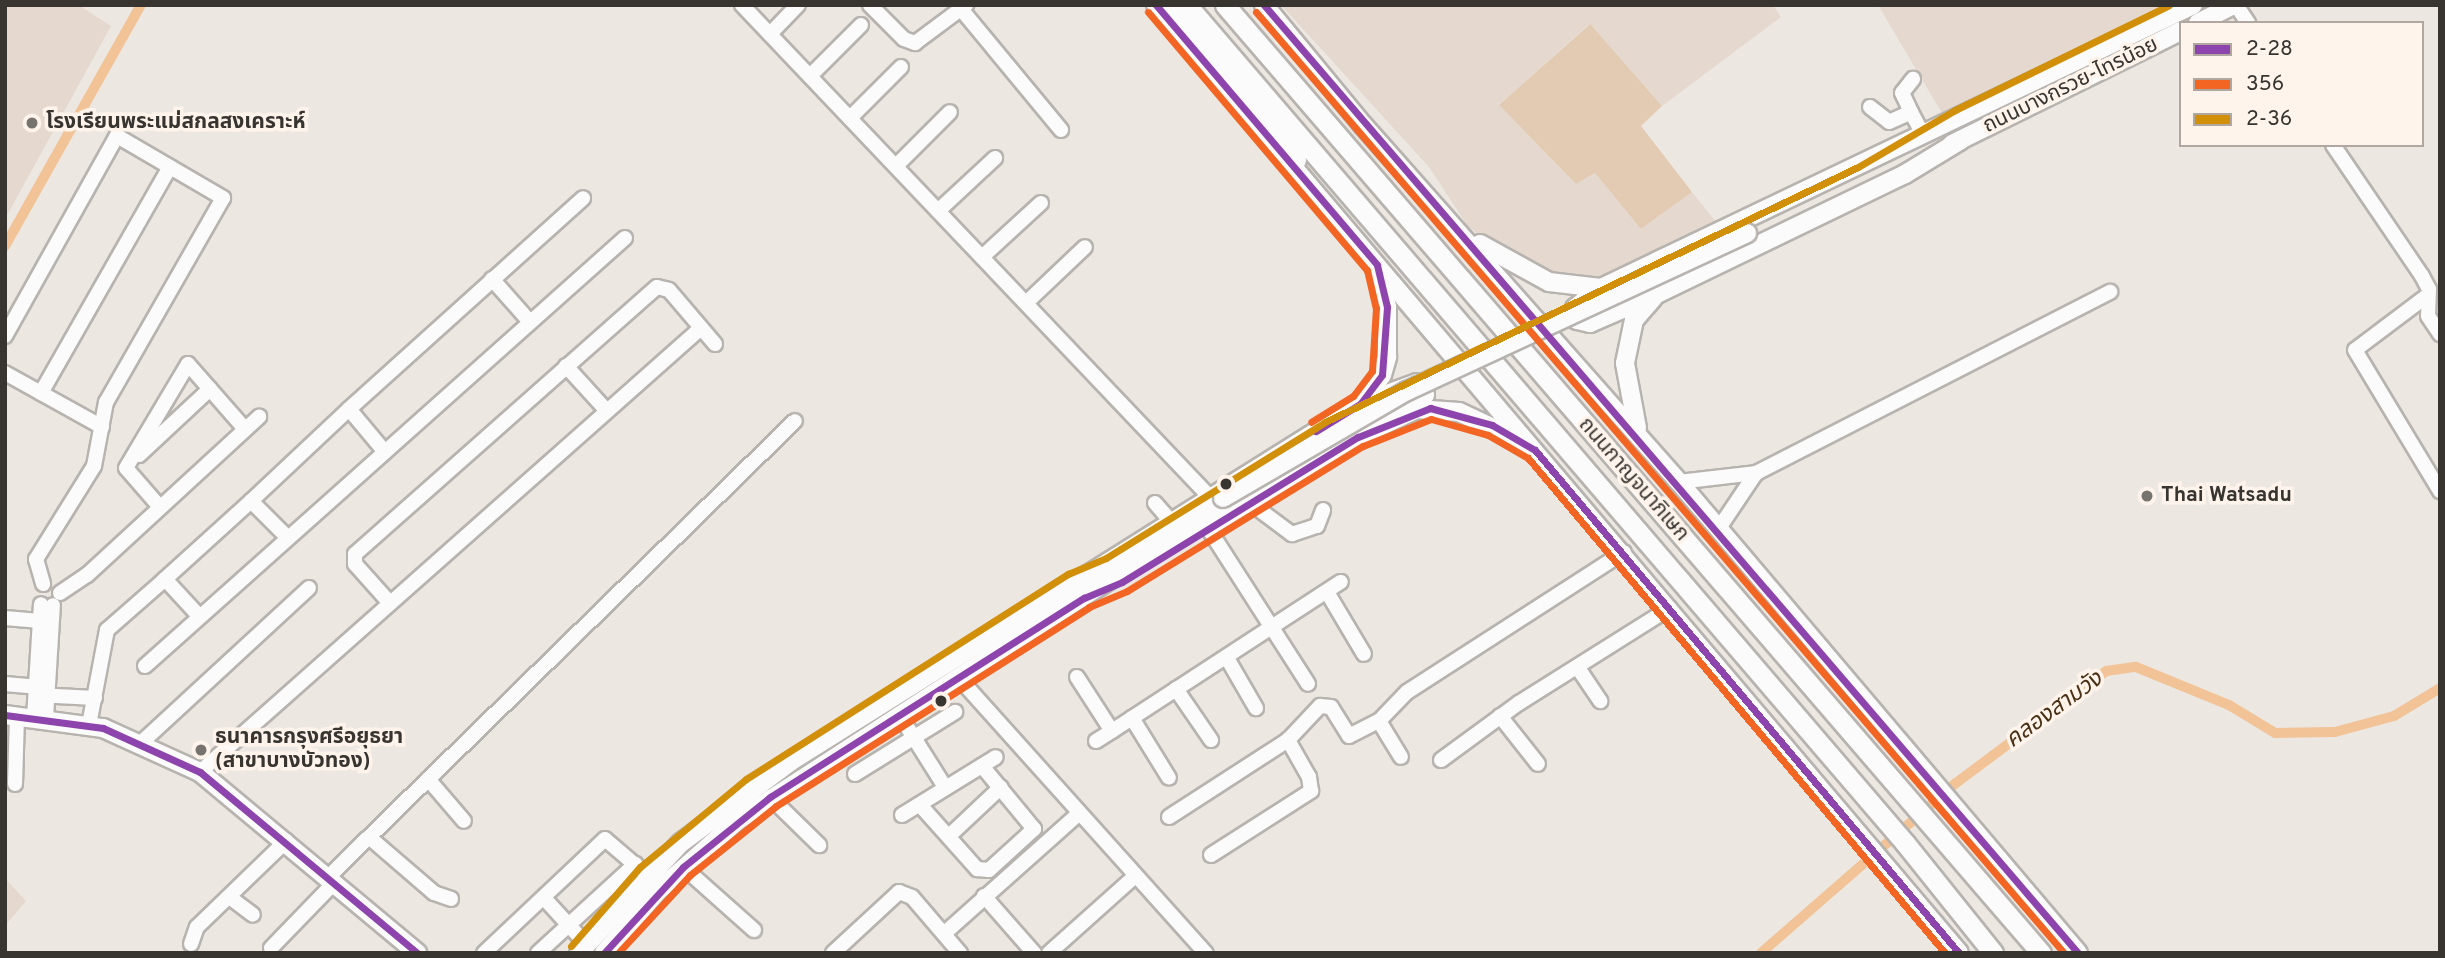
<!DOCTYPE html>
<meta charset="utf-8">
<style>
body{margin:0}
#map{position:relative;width:2445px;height:958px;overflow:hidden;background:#ede7e2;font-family:Overpass,"Noto Sans Thai",sans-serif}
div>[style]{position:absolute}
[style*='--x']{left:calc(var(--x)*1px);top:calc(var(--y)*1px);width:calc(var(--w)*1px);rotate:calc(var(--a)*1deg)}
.built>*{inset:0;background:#e5d9cf}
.green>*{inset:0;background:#e3cab3}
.canal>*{height:10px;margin:-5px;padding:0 5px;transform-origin:5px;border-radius:5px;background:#f1c396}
.roads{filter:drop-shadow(2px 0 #b7b3af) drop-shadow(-2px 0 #b7b3af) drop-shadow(0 2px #b7b3af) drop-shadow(0 -2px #b7b3af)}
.minor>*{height:14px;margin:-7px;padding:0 7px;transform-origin:7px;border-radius:7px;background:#fcfbfb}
.major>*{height:18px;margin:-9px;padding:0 9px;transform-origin:9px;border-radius:9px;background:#fcfbfb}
.highway>*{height:19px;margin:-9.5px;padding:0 9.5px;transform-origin:9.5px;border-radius:9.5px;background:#fcfbfb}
.bridges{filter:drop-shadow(2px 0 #b7b3af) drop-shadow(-2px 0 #b7b3af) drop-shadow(0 2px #b7b3af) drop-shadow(0 -2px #b7b3af)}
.major-bridge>*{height:18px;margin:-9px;padding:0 9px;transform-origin:9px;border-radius:9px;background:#fcfbfb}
.bus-1>*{height:7px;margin:-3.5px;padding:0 3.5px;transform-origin:3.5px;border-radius:3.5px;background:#8e44ad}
.bus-2>*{height:7px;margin:-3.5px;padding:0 3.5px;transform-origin:3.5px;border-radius:3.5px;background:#f26522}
.bus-3>*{height:7px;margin:-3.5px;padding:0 3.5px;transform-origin:3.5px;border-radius:3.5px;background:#d18f0a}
.dots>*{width:19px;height:19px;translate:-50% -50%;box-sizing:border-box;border:4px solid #fff4eb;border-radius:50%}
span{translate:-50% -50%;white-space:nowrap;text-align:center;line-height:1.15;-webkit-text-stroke:7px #fff4eb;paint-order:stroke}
.street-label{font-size:21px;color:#383430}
.poi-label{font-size:21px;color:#383430;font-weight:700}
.left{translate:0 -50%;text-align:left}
.water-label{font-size:23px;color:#4a3015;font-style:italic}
.frame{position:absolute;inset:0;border:7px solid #383430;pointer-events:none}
.legend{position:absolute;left:2179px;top:21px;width:245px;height:126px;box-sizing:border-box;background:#fff4eb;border:2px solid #afa7a0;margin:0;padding:9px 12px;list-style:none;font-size:21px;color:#383430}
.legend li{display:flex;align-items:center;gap:14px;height:35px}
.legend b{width:35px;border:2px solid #afa7a0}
</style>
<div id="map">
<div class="built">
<i style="clip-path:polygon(5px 5px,79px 5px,111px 26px,5px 219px)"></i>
<i style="clip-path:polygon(1281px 5px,1773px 5px,1781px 17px,1662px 106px,1589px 24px,1499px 105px,1576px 184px,1595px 173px,1641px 229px,1692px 192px,1719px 226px,1607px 281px,1577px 283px,1493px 247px,1467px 225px,1429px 167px)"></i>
<i style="clip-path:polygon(1878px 5px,2166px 5px,1943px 115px)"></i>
<i style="clip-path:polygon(5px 878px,26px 901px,5px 926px)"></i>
</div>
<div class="green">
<i style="clip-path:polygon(1590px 24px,1662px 106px,1641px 126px,1692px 192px,1641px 229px,1595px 173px,1576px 184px,1499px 105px)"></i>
</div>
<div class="canal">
<i style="--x:5;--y:246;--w:277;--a:-60.6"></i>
<i style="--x:1761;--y:953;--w:259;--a:-41.1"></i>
<i style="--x:1956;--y:783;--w:187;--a:-36.7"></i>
<i style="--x:2106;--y:671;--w:30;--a:-8"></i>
<i style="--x:2136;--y:667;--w:100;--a:22.2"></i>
<i style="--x:2229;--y:705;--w:54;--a:31.3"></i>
<i style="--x:2275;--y:733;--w:60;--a:-1"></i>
<i style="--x:2335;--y:732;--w:61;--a:-15.2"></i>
<i style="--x:2394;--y:716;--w:54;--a:-31.3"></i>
</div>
<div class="roads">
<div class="minor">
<i style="--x:742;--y:5;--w:678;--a:46.44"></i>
<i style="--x:870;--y:5;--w:48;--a:45"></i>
<i style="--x:904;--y:39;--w:12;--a:20"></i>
<i style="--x:915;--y:43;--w:64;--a:-36.7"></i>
<i style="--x:2236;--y:5;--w:22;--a:56"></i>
<i style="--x:961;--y:9;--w:157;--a:50.4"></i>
<i style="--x:770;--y:34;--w:40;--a:-46"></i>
<i style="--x:810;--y:76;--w:72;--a:-45"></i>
<i style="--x:1870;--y:107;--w:24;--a:38"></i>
<i style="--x:1889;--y:122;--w:24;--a:-24"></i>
<i style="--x:1911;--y:112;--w:26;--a:62"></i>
<i style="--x:1911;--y:112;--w:21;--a:-115"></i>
<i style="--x:1902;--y:93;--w:18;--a:-52"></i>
<i style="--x:850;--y:118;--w:72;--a:-45"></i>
<i style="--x:2333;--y:145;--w:158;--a:55.8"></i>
<i style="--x:2422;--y:276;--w:15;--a:62"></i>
<i style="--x:2429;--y:289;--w:27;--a:92"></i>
<i style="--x:2428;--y:316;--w:22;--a:56"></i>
<i style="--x:896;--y:166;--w:76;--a:-45"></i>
<i style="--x:938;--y:211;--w:78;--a:-42.9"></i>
<i style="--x:982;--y:257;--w:80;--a:-42.5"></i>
<i style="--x:492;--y:279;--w:57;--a:48.5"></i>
<i style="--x:2428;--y:295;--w:91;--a:143"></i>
<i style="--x:2355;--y:350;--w:165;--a:58.9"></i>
<i style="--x:1026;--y:303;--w:81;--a:-43.5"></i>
<i style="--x:5;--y:336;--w:229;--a:-60.8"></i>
<i style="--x:117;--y:136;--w:123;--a:30.3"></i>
<i style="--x:223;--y:198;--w:235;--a:119.8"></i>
<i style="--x:106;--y:402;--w:65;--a:100.6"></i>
<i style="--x:94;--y:466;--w:110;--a:121.9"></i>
<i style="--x:36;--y:559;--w:26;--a:74"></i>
<i style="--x:566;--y:366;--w:59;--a:47.7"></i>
<i style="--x:5;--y:373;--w:111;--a:29.1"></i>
<i style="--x:41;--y:393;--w:260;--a:-60.3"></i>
<i style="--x:349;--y:409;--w:315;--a:-42"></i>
<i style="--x:139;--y:455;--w:97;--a:-42.9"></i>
<i style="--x:1679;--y:482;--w:78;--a:-6.7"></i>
<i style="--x:1756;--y:473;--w:398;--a:-27.1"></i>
<i style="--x:251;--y:501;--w:134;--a:-43.2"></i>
<i style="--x:349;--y:409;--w:56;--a:50.1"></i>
<i style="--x:1249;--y:502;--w:54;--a:36.7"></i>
<i style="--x:1292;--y:534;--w:26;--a:-18"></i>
<i style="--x:1317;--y:526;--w:17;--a:-69"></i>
<i style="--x:1155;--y:503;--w:23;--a:49"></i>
<i style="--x:159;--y:506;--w:50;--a:-131"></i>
<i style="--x:126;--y:468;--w:121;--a:-59.2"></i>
<i style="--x:188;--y:364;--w:86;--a:48.8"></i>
<i style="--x:1208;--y:528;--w:185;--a:57.3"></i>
<i style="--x:1719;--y:528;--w:66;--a:-56.1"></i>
<i style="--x:165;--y:579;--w:116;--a:-42.2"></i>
<i style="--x:251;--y:501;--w:51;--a:45"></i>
<i style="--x:1327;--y:592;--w:72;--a:59.2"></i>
<i style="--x:60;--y:593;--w:32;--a:-34"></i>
<i style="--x:87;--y:575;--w:234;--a:-42.6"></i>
<i style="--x:389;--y:602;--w:51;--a:-131.8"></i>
<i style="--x:355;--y:564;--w:10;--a:-90"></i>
<i style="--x:355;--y:554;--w:403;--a:-41.5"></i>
<i style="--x:657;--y:287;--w:12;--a:14"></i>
<i style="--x:669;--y:290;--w:71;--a:49.6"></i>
<i style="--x:5;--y:618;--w:35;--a:5"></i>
<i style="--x:1227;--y:658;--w:58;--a:59.9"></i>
<i style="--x:145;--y:666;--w:643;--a:-41.72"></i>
<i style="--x:1578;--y:668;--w:40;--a:56"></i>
<i style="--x:958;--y:677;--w:371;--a:48.1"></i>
<i style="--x:1077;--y:677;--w:64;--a:57.1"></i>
<i style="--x:1112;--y:731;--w:273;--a:-33.1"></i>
<i style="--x:5;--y:684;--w:37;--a:5"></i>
<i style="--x:1176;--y:689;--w:62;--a:55.5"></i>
<i style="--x:37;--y:695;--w:58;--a:3"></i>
<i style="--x:899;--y:714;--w:86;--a:57.8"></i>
<i style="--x:1500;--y:716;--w:61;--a:51.6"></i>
<i style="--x:34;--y:718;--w:114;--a:-86.5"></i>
<i style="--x:46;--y:718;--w:113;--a:-86.5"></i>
<i style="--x:1132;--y:718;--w:70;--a:58.3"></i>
<i style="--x:1379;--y:721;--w:42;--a:58.6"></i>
<i style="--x:89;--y:725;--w:97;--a:-79.3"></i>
<i style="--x:107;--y:630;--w:77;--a:-41.3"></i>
<i style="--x:165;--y:579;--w:50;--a:47.4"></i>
<i style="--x:1096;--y:741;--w:19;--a:-32"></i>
<i style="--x:142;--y:742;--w:227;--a:-42.7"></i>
<i style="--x:1441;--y:760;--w:97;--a:-36.2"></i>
<i style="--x:1519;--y:703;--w:178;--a:-32.2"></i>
<i style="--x:200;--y:772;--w:669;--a:-41.55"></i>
<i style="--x:855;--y:774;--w:118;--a:-31.8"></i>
<i style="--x:428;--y:779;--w:55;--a:49.4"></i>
<i style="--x:15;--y:784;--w:68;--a:-88.3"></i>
<i style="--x:770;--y:797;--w:69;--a:44.4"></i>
<i style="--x:920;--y:805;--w:86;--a:48.3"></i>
<i style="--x:977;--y:869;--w:12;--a:5"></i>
<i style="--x:989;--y:870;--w:61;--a:-42.3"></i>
<i style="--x:1034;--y:829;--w:82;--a:-129.5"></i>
<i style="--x:902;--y:815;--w:110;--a:-31.7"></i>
<i style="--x:1169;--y:817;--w:142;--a:-32.9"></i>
<i style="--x:1288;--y:740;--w:47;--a:-46.7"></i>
<i style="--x:1320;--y:706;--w:11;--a:5"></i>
<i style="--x:1331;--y:707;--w:34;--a:58"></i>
<i style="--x:1349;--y:736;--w:34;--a:-27"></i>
<i style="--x:1379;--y:721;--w:40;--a:-46"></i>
<i style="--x:1407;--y:692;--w:258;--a:-32.8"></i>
<i style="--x:949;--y:836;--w:71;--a:-43.3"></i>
<i style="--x:369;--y:837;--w:86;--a:40.7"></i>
<i style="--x:434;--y:893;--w:18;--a:19"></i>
<i style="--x:1211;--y:855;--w:119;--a:-32.6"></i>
<i style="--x:1311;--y:791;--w:14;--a:-98"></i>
<i style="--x:1309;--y:777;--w:43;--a:-119.6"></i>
<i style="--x:683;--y:867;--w:95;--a:41.6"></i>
<i style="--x:329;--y:876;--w:651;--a:-44.32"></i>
<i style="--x:984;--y:896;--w:76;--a:48.7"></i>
<i style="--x:544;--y:898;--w:62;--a:47.6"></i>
<i style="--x:232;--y:899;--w:26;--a:37"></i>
<i style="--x:947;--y:931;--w:174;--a:-41.7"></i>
<i style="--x:191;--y:944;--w:18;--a:-71"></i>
<i style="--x:197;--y:927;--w:124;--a:-44"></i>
<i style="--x:271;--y:948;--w:92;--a:-45.9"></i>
<i style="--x:484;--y:953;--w:166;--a:-43.3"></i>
<i style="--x:605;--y:839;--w:55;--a:40.6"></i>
<i style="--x:538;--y:953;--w:132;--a:-42.5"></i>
<i style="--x:833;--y:953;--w:90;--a:-42.7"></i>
<i style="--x:899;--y:892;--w:14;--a:21"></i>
<i style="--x:912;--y:897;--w:74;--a:49.4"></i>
<i style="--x:1049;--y:953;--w:115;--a:-41.8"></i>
</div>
<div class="major">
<i style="--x:1156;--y:5;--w:1242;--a:49.73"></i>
<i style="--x:1174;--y:5;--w:198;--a:51.6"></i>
<i style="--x:1264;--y:5;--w:156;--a:50.5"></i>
<i style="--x:1363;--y:125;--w:477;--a:48.5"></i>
<i style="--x:1679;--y:482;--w:617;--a:49.73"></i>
<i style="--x:2198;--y:23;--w:39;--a:-27"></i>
<i style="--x:1961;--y:140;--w:66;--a:148.7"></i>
<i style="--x:1905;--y:174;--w:276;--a:154.2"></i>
<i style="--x:1657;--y:294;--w:73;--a:156.6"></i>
<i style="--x:1590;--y:323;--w:13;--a:-167"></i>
<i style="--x:1577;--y:320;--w:12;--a:-99"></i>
<i style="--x:1575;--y:308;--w:33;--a:-38"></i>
<i style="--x:1601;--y:288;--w:656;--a:-25.55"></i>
<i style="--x:1952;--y:144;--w:255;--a:-26.3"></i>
<i style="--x:1480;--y:244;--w:79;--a:28.8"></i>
<i style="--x:1549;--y:282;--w:52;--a:6.6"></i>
<i style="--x:1363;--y:401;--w:32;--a:-54"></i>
<i style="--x:1382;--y:375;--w:19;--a:-74"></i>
<i style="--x:1387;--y:357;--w:50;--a:-90"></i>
<i style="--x:1387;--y:307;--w:39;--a:-103"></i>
<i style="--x:1637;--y:428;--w:66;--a:-100.5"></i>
<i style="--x:1625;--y:363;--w:44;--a:-78.2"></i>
<i style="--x:1634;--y:320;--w:29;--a:-49"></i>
<i style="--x:1217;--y:522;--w:165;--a:-31.1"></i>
<i style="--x:1358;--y:437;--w:65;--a:-25.4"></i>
<i style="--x:1417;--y:409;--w:42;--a:4.1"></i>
<i style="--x:1459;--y:412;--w:71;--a:25.1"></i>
<i style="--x:5;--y:715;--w:99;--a:7.6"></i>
<i style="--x:103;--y:728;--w:107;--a:24.4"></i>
<i style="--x:200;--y:772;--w:283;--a:39.8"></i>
<i style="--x:579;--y:953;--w:150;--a:-47.2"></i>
<i style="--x:681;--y:843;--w:136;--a:-36.6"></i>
<i style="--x:790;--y:762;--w:673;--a:-32.13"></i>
<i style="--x:1360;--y:404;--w:61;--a:-20.2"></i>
<i style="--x:1417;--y:383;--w:14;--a:56"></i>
<i style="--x:1425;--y:395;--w:16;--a:120"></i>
<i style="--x:604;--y:953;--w:82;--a:-48.9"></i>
<i style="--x:658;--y:891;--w:106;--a:-41.5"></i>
<i style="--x:737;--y:821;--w:583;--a:-32.95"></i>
</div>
<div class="highway">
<i style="--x:1187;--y:5;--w:1104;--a:49.41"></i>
<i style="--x:1905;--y:843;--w:141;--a:51.3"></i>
<i style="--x:1225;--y:5;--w:1251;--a:49.28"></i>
</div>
</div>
<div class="bridges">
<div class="major-bridge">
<i style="--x:1223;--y:498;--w:213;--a:-30.2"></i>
<i style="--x:1407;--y:391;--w:375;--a:-24.9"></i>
</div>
</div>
<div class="bus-1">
<i style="--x:1156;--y:5;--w:341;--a:49.6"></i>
<i style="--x:1377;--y:265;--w:43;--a:76.6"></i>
<i style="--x:1387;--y:307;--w:68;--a:94.2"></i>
<i style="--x:1382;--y:375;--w:36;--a:127"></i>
<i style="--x:1360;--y:404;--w:52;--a:148.5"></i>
<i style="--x:1264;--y:5;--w:1250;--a:49.35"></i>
<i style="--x:5;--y:715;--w:99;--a:7.6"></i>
<i style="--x:103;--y:728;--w:107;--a:24.4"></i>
<i style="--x:200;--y:772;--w:283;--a:39.8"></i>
<i style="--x:604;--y:953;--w:117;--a:-47.4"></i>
<i style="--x:683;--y:867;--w:112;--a:-38.8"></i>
<i style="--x:770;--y:797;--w:372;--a:-32.4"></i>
<i style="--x:1084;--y:598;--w:41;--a:-22.8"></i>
<i style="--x:1122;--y:582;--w:277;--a:-31.6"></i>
<i style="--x:1358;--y:437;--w:78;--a:-21.9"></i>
<i style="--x:1430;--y:408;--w:64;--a:15.3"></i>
<i style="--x:1492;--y:425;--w:50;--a:30.2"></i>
<i style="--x:1535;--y:450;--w:658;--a:49.87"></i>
</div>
<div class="bus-2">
<i style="--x:1148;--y:12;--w:338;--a:49.7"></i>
<i style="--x:1367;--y:270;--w:39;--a:77"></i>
<i style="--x:1376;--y:308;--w:63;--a:93.6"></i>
<i style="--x:1372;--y:371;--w:31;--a:127"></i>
<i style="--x:1353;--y:396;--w:49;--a:148.2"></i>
<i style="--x:1256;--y:12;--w:1240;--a:49.35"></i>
<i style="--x:618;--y:953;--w:106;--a:-47.3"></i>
<i style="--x:690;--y:875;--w:110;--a:-38.7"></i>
<i style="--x:776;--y:806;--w:371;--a:-32.4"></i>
<i style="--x:1089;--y:607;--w:41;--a:-22.8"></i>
<i style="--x:1127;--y:591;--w:277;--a:-31.6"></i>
<i style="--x:1363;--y:446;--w:73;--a:-21.7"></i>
<i style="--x:1431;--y:419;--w:59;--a:15.7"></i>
<i style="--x:1488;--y:435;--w:46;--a:29.9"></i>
<i style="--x:1528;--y:458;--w:647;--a:49.89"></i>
</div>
<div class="bus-3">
<i style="--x:571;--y:946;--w:105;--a:-48.9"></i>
<i style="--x:640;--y:867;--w:138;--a:-39.7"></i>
<i style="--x:746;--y:779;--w:382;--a:-32.5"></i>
<i style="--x:1068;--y:574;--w:41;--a:-22.8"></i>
<i style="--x:1106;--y:558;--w:258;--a:-31.8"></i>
<i style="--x:1325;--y:422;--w:591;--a:-25.57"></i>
<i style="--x:1858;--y:167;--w:113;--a:-30.4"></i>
<i style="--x:1955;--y:110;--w:238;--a:-26.1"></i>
</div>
<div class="dots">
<i style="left:32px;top:123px;background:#77736e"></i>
<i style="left:1226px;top:484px;background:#383430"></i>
<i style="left:2147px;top:496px;background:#77736e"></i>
<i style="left:941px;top:701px;background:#383430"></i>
<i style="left:201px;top:750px;background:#77736e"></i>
</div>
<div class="street-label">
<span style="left:2071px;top:86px;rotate:-26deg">ถนนบางกรวย-ไทรน้อย</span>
<span style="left:1633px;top:480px;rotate:49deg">ถนนกาญจนาภิเษก</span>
</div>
<div class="poi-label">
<span class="left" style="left:46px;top:123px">โรงเรียนพระแม่สกลสงเคราะห์</span>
<span class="left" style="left:2161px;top:496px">Thai Watsadu</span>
<span class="left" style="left:215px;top:750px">ธนาคารกรุงศรีอยุธยา<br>(สาขาบางบัวทอง)</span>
</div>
<div class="water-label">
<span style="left:2055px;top:711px;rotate:-36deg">คลองสามวัง</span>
</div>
<div class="frame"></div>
<ul class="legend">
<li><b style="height:9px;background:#8e44ad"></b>2-28</li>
<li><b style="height:9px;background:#f26522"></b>356</li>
<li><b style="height:9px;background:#d18f0a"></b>2-36</li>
</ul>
</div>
